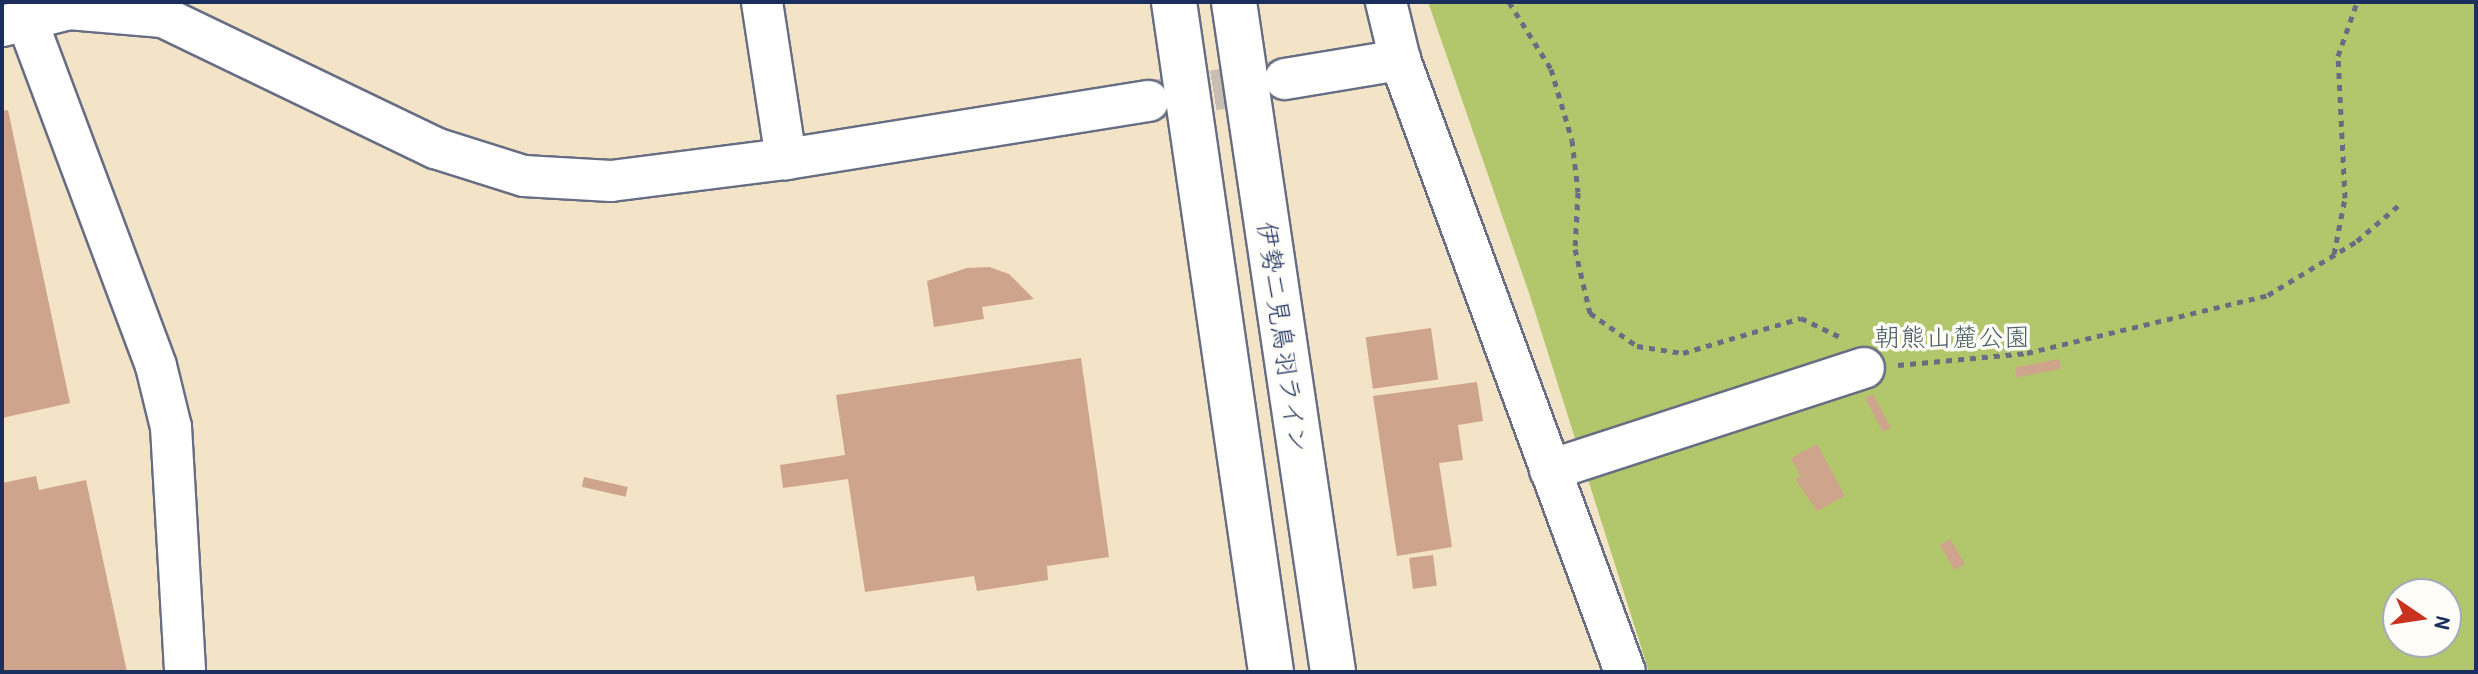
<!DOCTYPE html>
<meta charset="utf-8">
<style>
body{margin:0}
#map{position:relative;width:2478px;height:674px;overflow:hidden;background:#f3e3c7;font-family:"Patrick Hand","Klee One",sans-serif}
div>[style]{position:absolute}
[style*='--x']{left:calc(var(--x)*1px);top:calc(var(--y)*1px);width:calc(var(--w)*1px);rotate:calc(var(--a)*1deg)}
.green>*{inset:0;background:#b2c76b}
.building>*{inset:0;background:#cfa48c;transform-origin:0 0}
.minor-tunnel>*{height:40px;margin-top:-20px;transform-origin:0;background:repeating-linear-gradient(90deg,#c8bfb2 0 40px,transparent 0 60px)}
.path>*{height:5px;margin-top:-2.5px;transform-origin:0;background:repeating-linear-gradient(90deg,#676e83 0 6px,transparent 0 12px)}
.roads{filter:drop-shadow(2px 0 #676e83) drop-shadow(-2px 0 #676e83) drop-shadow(0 2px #676e83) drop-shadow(0 -2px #676e83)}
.minor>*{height:40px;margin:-20px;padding:0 20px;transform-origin:20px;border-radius:20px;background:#fff}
.major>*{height:44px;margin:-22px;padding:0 22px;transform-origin:22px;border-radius:22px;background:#fff}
span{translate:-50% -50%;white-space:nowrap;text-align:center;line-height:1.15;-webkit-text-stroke:7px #fdfcf7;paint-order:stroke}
.street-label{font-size:26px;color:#1b2f5e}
.park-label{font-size:26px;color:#485d62}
.frame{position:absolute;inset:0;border:4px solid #1b2f5e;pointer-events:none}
.north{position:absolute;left:2382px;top:578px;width:80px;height:80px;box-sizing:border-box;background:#fdfcf7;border:2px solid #a3aaba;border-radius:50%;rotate:103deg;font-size:22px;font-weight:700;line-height:32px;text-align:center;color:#1b2f5e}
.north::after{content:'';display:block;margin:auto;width:28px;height:36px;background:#c8321e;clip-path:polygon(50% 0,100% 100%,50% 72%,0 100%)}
</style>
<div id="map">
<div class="green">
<i style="clip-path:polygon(evenodd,1428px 2px,2476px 2px,2476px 672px,1649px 672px,1529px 293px,1428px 2px,2398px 594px,2446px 594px,2446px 642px,2398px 642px,2398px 594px)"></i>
</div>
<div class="building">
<i style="clip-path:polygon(8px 110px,70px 403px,2px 418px,2px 111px)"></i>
<i style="clip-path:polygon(989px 267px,1009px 274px,1034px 299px,982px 307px,984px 319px,934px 327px,927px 281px,967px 268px)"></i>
<i style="left:1431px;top:328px;width:52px;height:66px;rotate:82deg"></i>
<i style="clip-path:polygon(1081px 358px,1109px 557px,1047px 566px,1048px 580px,977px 591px,974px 576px,865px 592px,848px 479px,783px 488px,780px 465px,845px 455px,836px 395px)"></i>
<i style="left:2059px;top:359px;width:10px;height:45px;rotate:79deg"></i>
<i style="clip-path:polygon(1477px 382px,1483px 421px,1458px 425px,1463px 460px,1439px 463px,1452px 547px,1397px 556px,1373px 396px)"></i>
<i style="left:1873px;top:394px;width:38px;height:9px;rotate:62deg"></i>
<i style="clip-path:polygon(1817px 444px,1845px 496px,1817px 511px,1795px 479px,1801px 477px,1791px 458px)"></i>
<i style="clip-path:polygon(36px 476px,39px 490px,86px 480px,127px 672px,2px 672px,2px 483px)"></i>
<i style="left:584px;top:477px;width:45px;height:10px;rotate:13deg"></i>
<i style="left:1950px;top:539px;width:29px;height:12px;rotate:59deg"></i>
<i style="left:1433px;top:555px;width:31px;height:24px;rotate:83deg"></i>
</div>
<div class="minor-tunnel">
<i style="--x:1154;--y:100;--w:125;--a:-9.2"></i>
</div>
<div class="path">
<i style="--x:1509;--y:2;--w:79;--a:57.9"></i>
<i style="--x:1551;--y:69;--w:74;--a:73.5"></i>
<i style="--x:1572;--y:140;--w:52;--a:83.4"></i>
<i style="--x:1578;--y:192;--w:57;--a:93"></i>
<i style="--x:1575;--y:249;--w:66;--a:76.8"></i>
<i style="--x:1590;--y:313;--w:57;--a:35.1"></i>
<i style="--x:1637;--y:346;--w:47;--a:8.7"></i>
<i style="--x:1683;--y:353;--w:123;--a:-16.5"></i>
<i style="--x:1801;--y:318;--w:43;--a:26"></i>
<i style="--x:2334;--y:254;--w:57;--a:-78.9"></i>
<i style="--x:2345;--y:198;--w:142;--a:-92.8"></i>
<i style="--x:2338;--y:56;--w:57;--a:-70.6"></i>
<i style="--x:1898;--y:365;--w:130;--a:-5.3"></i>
<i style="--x:2027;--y:353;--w:248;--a:-13.5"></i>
<i style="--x:2268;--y:295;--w:104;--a:-31.2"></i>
<i style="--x:2357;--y:241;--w:55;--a:-40.6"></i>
</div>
<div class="roads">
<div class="minor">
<i style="--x:762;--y:2;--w:159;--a:81.3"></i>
<i style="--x:1386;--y:2;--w:60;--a:76.4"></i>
<i style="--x:1400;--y:60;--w:652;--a:69.81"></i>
<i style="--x:26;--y:18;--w:371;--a:69.5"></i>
<i style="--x:156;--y:366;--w:63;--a:76.2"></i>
<i style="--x:171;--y:427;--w:245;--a:86.7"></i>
<i style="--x:2;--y:26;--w:69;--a:-14.2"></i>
<i style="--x:69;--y:9;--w:94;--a:4.9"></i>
<i style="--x:163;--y:17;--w:302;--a:25.7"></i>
<i style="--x:435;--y:148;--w:93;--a:17.5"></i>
<i style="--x:524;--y:176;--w:87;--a:3.3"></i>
<i style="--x:611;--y:181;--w:176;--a:-7.2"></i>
<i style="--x:786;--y:159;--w:367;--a:-9.1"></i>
<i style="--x:1285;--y:79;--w:117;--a:-9.4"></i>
<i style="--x:1550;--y:470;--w:330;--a:-18"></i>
</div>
<div class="major">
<i style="--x:1174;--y:2;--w:677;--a:81.76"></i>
<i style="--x:1234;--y:2;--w:677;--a:81.59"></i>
</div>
</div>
<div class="street-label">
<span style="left:1283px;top:337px;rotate:82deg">伊勢二見鳥羽ライン</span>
</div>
<div class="park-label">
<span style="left:1952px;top:337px">朝熊山麓公園</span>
</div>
<div class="frame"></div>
<div class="north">N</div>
</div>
